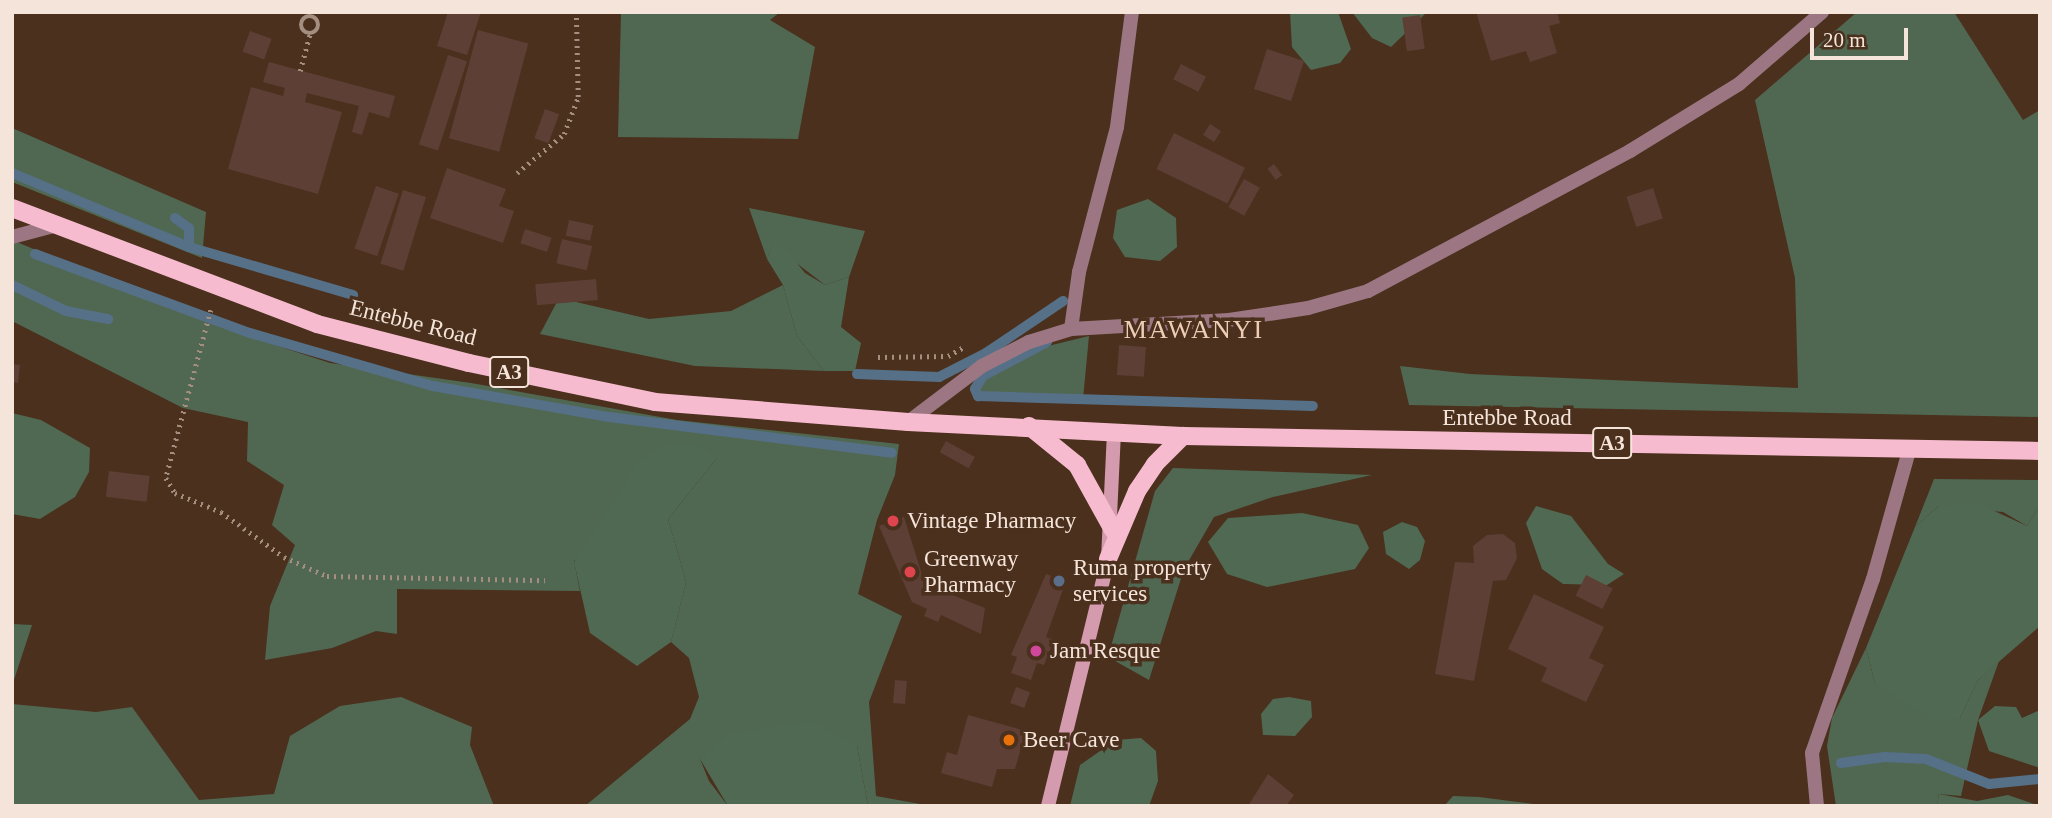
<!DOCTYPE html>
<style>
body{margin:0}
#map{position:relative;width:2052px;height:818px;overflow:hidden;background:#4a301d;font-family:"Times New Roman",serif}
div>[style]{position:absolute}
[style*='--x']{left:calc(var(--x)*1px);top:calc(var(--y)*1px);width:calc(var(--w)*1px);rotate:calc(var(--a)*1deg)}
.green>*{inset:0;background:#506852}
.forest>*{inset:0;background:#506952}
.stream>*{height:10px;margin:-5px;padding:0 5px;transform-origin:5px;border-radius:5px;background:#567087}
.building>*{inset:0;background:#5e3f35;transform-origin:0 0}
.path>*{height:4.5px;margin-top:-2.25px;transform-origin:0;background:repeating-linear-gradient(90deg,#a38e7f 0 2px,transparent 0 7px)}
.path>.ring{margin:-2.25px;padding:0;box-sizing:content-box;background:none;border:4.5px solid #a38e7f;border-radius:50%}
.lane>*{height:14px;margin:-7px;padding:0 7px;transform-origin:7px;border-radius:7px;background:#9c7783}
.street>*{height:14px;margin:-7px;padding:0 7px;transform-origin:7px;border-radius:7px;background:#9c7783}
.secondary>*{height:14px;margin:-7px;padding:0 7px;transform-origin:7px;border-radius:7px;background:#d49bae}
.primary>*{height:18px;margin:-9px;padding:0 9px;transform-origin:9px;border-radius:9px;background:#f7bbcf}
.dots>*{width:19px;height:19px;translate:-50% -50%;box-sizing:border-box;border:4px solid #4a301d;border-radius:50%}
span{translate:-50% -50%;white-space:nowrap;text-align:center;line-height:1.15;-webkit-text-stroke:7px #4a301d;paint-order:stroke}
.shield-label span{padding:2px 5px;background:#4a301d;border:2px solid;border-radius:5px;-webkit-text-stroke-width:0}
.shield-label{font-size:21px;color:#f5e4d9;font-weight:700}
.street-label{font-size:23px;color:#f5e4d9}
.poi-label{font-size:23px;color:#f5e4d9}
.left{translate:0 -50%;text-align:left}
.quarter-label{font-size:26px;color:#eecdb6;letter-spacing:2px}
.frame{position:absolute;inset:0;border:14px solid #f5e4d9;pointer-events:none}
.scale{position:absolute;left:1810px;top:28px;width:98px;height:32px;box-sizing:border-box;border:4px solid #f5e4d9;border-top:0;padding-left:9px;font-size:21px;line-height:24px;white-space:nowrap;color:#f5e4d9;-webkit-text-stroke:5px #4a301d;paint-order:stroke}
</style>
<div id="map">
<div class="green">
<i style="clip-path:polygon(621px 12px,780px 12px,770px 20px,815px 47px,798px 139px,618px 137px)"></i>
<i style="clip-path:polygon(1857px 12px,1954px 12px,2023px 120px,2040px 110px,2040px 417px,1409px 405px,1400px 366px,1470px 374px,1798px 388px,1795px 278px,1755px 100px)"></i>
<i style="clip-path:polygon(12px 128px,206px 212px,202px 258px,12px 182px)"></i>
<i style="clip-path:polygon(749px 208px,865px 231px,849px 277px,825px 285px,773px 245px,767px 259px)"></i>
<i style="clip-path:polygon(12px 240px,222px 328px,330px 363px,471px 383px,677px 420px,899px 444px,895px 475px,877px 520px,858px 594px,902px 616px,869px 702px,876px 796px,931px 806px,868px 806px,857px 746px,700px 759px,709px 781px,728px 806px,585px 806px,690px 719px,699px 697px,689px 658px,671px 642px,686px 582px,668px 519px,717px 458px,574px 561px,580px 591px,397px 589px,397px 634px,376px 631px,332px 648px,265px 660px,270px 606px,295px 545px,272px 525px,284px 485px,247px 461px,248px 422px,183px 408px,12px 321px)"></i>
<i style="clip-path:polygon(783px 285px,797px 336px,824px 371px,695px 366px,540px 334px,559px 298px,649px 319px,731px 311px)"></i>
<i style="clip-path:polygon(1089px 336px,1083px 399px,981px 397px,978px 388px,986px 374px,1052px 345px)"></i>
<i style="clip-path:polygon(1173px 468px,1372px 475px,1273px 497px,1214px 517px,1184px 569px,1149px 680px,1108px 657px,1155px 491px)"></i>
<i style="clip-path:polygon(1934px 479px,2040px 480px,2040px 505px,2027px 526px,2003px 512px,1939px 506px,1915px 527px)"></i>
<i style="clip-path:polygon(12px 624px,32px 625px,12px 686px)"></i>
<i style="clip-path:polygon(1866px 648px,1875px 683px,1960px 718px,1978px 680px,1999px 661px,1978px 720px,1961px 796px,1939px 794px,1937px 806px,1836px 806px,1827px 746px,1832px 718px)"></i>
<i style="clip-path:polygon(401px 697px,472px 727px,470px 745px,494px 806px,12px 806px,12px 704px,96px 712px,132px 707px,199px 800px,274px 794px,290px 736px,340px 706px)"></i>
</div>
<div class="forest">
<i style="clip-path:polygon(1290px 12px,1338px 12px,1351px 49px,1340px 63px,1311px 70px,1292px 47px)"></i>
<i style="clip-path:polygon(1352px 12px,1427px 12px,1391px 47px,1372px 38px)"></i>
<i style="clip-path:polygon(1148px 199px,1176px 218px,1177px 247px,1160px 261px,1125px 257px,1113px 238px,1117px 210px)"></i>
<i style="clip-path:polygon(773px 244px,787px 251px,805px 273px,825px 285px,849px 277px,841px 327px,861px 343px,855px 371px,824px 371px,797px 336px,783px 285px,767px 259px)"></i>
<i style="clip-path:polygon(12px 413px,41px 420px,90px 448px,89px 472px,75px 497px,40px 519px,12px 514px)"></i>
<i style="clip-path:polygon(697px 444px,717px 458px,668px 519px,686px 582px,671px 642px,637px 666px,590px 633px,574px 562px,640px 460px,665px 445px)"></i>
<i style="clip-path:polygon(1977px 503px,2027px 526px,2040px 505px,2040px 626px,1978px 680px,1960px 718px,1936px 722px,1875px 683px,1866px 648px,1915px 527px,1939px 506px)"></i>
<i style="clip-path:polygon(1536px 506px,1571px 516px,1608px 564px,1624px 574px,1607px 585px,1563px 584px,1542px 569px,1526px 523px)"></i>
<i style="clip-path:polygon(1302px 513px,1358px 525px,1369px 548px,1355px 569px,1267px 587px,1227px 574px,1208px 542px,1228px 518px)"></i>
<i style="clip-path:polygon(1402px 522px,1417px 527px,1425px 541px,1420px 560px,1409px 569px,1386px 554px,1383px 532px)"></i>
<i style="clip-path:polygon(1289px 697px,1311px 701px,1312px 717px,1295px 736px,1263px 735px,1261px 714px,1273px 699px)"></i>
<i style="clip-path:polygon(1995px 706px,2016px 707px,2022px 718px,2040px 710px,2040px 768px,1989px 751px,1978px 720px)"></i>
<i style="clip-path:polygon(812px 721px,857px 746px,868px 806px,728px 806px,700px 759px,728px 733px)"></i>
<i style="clip-path:polygon(1141px 738px,1156px 751px,1158px 781px,1149px 806px,1070px 806px,1080px 765px,1116px 740px)"></i>
<i style="clip-path:polygon(1939px 794px,1977px 801px,2008px 795px,2040px 806px,1937px 806px)"></i>
<i style="clip-path:polygon(1453px 796px,1479px 797px,1549px 806px,1444px 806px)"></i>
</div>
<div class="stream">
<i style="--x:12;--y:173;--w:192;--a:22.7"></i>
<i style="--x:175;--y:218;--w:17;--a:36"></i>
<i style="--x:189;--y:228;--w:19;--a:90"></i>
<i style="--x:189;--y:247;--w:171;--a:16.3"></i>
<i style="--x:35;--y:254;--w:229;--a:20.2"></i>
<i style="--x:250;--y:333;--w:191;--a:16.2"></i>
<i style="--x:433;--y:386;--w:179;--a:10"></i>
<i style="--x:609;--y:417;--w:285;--a:7.2"></i>
<i style="--x:12;--y:285;--w:60;--a:25.7"></i>
<i style="--x:66;--y:311;--w:43;--a:10.8"></i>
<i style="--x:1047;--y:342;--w:72;--a:152"></i>
<i style="--x:983;--y:376;--w:15;--a:122"></i>
<i style="--x:975;--y:389;--w:8;--a:67"></i>
<i style="--x:978;--y:396;--w:335;--a:1.7"></i>
<i style="--x:857;--y:374;--w:82;--a:2.1"></i>
<i style="--x:939;--y:377;--w:53;--a:-27.1"></i>
<i style="--x:986;--y:353;--w:93;--a:-34"></i>
<i style="--x:1841;--y:763;--w:44;--a:-7.8"></i>
<i style="--x:1885;--y:757;--w:41;--a:2.8"></i>
<i style="--x:1926;--y:759;--w:68;--a:21.6"></i>
<i style="--x:1989;--y:784;--w:51;--a:-5.6"></i>
</div>
<div class="building">
<i style="clip-path:polygon(448px 12px,481px 12px,467px 55px,437px 46px)"></i>
<i style="clip-path:polygon(1476px 12px,1557px 12px,1560px 23px,1549px 26px,1557px 53px,1530px 62px,1526px 51px,1491px 61px)"></i>
<i style="left:1420px;top:15px;width:34px;height:18px;rotate:82deg"></i>
<i style="left:478px;top:30px;width:52px;height:112px;rotate:15deg"></i>
<i style="left:250px;top:31px;width:23px;height:22px;rotate:20deg"></i>
<i style="left:1267px;top:49px;width:39px;height:42px;rotate:18deg"></i>
<i style="left:448px;top:55px;width:20px;height:94px;rotate:18deg"></i>
<i style="clip-path:polygon(269px 62px,395px 96px,389px 118px,369px 112px,362px 135px,352px 132px,359px 106px,307px 93px,305px 102px,342px 112px,318px 194px,228px 169px,251px 87px,283px 96px,285px 88px,263px 82px)"></i>
<i style="left:1181px;top:64px;width:28px;height:17px;rotate:27deg"></i>
<i style="left:545px;top:109px;width:15px;height:31px;rotate:20deg"></i>
<i style="left:1210px;top:124px;width:13px;height:13px;rotate:32deg"></i>
<i style="left:1174px;top:133px;width:79px;height:40px;rotate:26deg"></i>
<i style="left:1274px;top:164px;width:14px;height:8px;rotate:54deg"></i>
<i style="clip-path:polygon(447px 168px,506px 189px,499px 206px,514px 211px,503px 243px,430px 218px)"></i>
<i style="left:1244px;top:179px;width:18px;height:32px;rotate:29deg"></i>
<i style="left:376px;top:186px;width:24px;height:66px;rotate:19deg"></i>
<i style="left:1653px;top:188px;width:32px;height:28px;rotate:72deg"></i>
<i style="left:403px;top:190px;width:24px;height:77px;rotate:17deg"></i>
<i style="left:569px;top:220px;width:25px;height:16px;rotate:12deg"></i>
<i style="left:525px;top:229px;width:28px;height:15px;rotate:18deg"></i>
<i style="left:562px;top:239px;width:31px;height:25px;rotate:13deg"></i>
<i style="left:596px;top:279px;width:21px;height:61px;rotate:85deg"></i>
<i style="left:1119px;top:345px;width:27px;height:30px;rotate:4deg"></i>
<i style="clip-path:polygon(12px 364px,20px 365px,18px 383px,12px 382px)"></i>
<i style="left:946px;top:441px;width:33px;height:13px;rotate:29deg"></i>
<i style="left:109px;top:471px;width:41px;height:26px;rotate:7deg"></i>
<i style="clip-path:polygon(904px 517px,925px 584px,985px 608px,981px 634px,941px 615px,938px 622px,924px 616px,927px 609px,912px 602px,879px 526px)"></i>
<i style="clip-path:polygon(1503px 534px,1515px 543px,1517px 558px,1506px 580px,1493px 581px,1474px 681px,1435px 674px,1455px 562px,1474px 563px,1473px 546px,1487px 535px)"></i>
<i style="clip-path:polygon(1046px 574px,1066px 581px,1046px 637px,1054px 640px,1044px 665px,1037px 663px,1031px 680px,1011px 673px,1017px 657px,1011px 655px)"></i>
<i style="left:1586px;top:575px;width:30px;height:23px;rotate:27deg"></i>
<i style="clip-path:polygon(1534px 594px,1604px 627px,1589px 658px,1604px 665px,1586px 702px,1541px 681px,1547px 668px,1508px 649px)"></i>
<i style="left:895px;top:680px;width:12px;height:23px;rotate:5deg"></i>
<i style="left:1016px;top:687px;width:15px;height:17px;rotate:20deg"></i>
<i style="clip-path:polygon(968px 715px,1026px 731px,1015px 769px,997px 769px,992px 787px,941px 773px,947px 752px,957px 755px)"></i>
<i style="clip-path:polygon(1268px 774px,1294px 795px,1286px 806px,1248px 806px)"></i>
</div>
<div class="path">
<i class="ring" style="left:301px;top:16px;width:13.5px;height:13.5px"></i>
<i style="--x:300;--y:71;--w:38;--a:-75"></i>
<i style="--x:517;--y:173;--w:61;--a:-39.7"></i>
<i style="--x:564;--y:134;--w:40;--a:-69"></i>
<i style="--x:578;--y:97;--w:85;--a:-91.3"></i>
<i style="--x:211;--y:310;--w:174;--a:105"></i>
<i style="--x:166;--y:478;--w:17;--a:59"></i>
<i style="--x:175;--y:493;--w:50;--a:22.4"></i>
<i style="--x:221;--y:512;--w:77;--a:35.5"></i>
<i style="--x:284;--y:557;--w:47;--a:23.8"></i>
<i style="--x:327;--y:576;--w:218;--a:1.1"></i>
<i style="--x:878;--y:357;--w:70;--a:-0.8"></i>
<i style="--x:948;--y:356;--w:20;--a:-30"></i>
</div>
<div class="lane">
<i style="--x:12;--y:237;--w:42;--a:-15"></i>
</div>
<div class="street">
<i style="--x:1071;--y:329;--w:158;--a:-3.3"></i>
<i style="--x:1229;--y:320;--w:80;--a:-8.6"></i>
<i style="--x:1308;--y:308;--w:62;--a:-15.8"></i>
<i style="--x:1368;--y:291;--w:297;--a:-28.1"></i>
<i style="--x:1630;--y:151;--w:128;--a:-31.6"></i>
<i style="--x:1739;--y:84;--w:110;--a:-40.9"></i>
<i style="--x:908;--y:422;--w:93;--a:-37.1"></i>
<i style="--x:982;--y:366;--w:53;--a:-27.1"></i>
<i style="--x:1029;--y:342;--w:44;--a:-17.2"></i>
<i style="--x:1071;--y:329;--w:58;--a:-82"></i>
<i style="--x:1079;--y:272;--w:150;--a:-75.3"></i>
<i style="--x:1117;--y:127;--w:116;--a:-82.6"></i>
<i style="--x:1817;--y:806;--w:53;--a:-95.4"></i>
<i style="--x:1812;--y:753;--w:184;--a:-70.7"></i>
<i style="--x:1873;--y:579;--w:133;--a:-74.3"></i>
</div>
<div class="secondary">
<i style="--x:1048;--y:806;--w:254;--a:-76.3"></i>
<i style="--x:1108;--y:559;--w:128;--a:-87.3"></i>
</div>
<div class="primary">
<i style="--x:12;--y:208;--w:326;--a:20.8"></i>
<i style="--x:317;--y:324;--w:157;--a:14.4"></i>
<i style="--x:469;--y:363;--w:190;--a:11.8"></i>
<i style="--x:655;--y:402;--w:254;--a:4.5"></i>
<i style="--x:908;--y:422;--w:275;--a:2.9"></i>
<i style="--x:1183;--y:436;--w:857;--a:1"></i>
<i style="--x:1029;--y:426;--w:62;--a:39.1"></i>
<i style="--x:1077;--y:465;--w:74;--a:61"></i>
<i style="--x:1108;--y:559;--w:74;--a:-66.9"></i>
<i style="--x:1137;--y:491;--w:32;--a:-56"></i>
<i style="--x:1155;--y:464;--w:40;--a:-45"></i>
</div>
<div class="dots">
<i style="left:893px;top:521px;background:#e0444e"></i>
<i style="left:910px;top:572px;background:#e0444e"></i>
<i style="left:1059px;top:581px;background:#5c6f8a"></i>
<i style="left:1036px;top:651px;background:#d1479c"></i>
<i style="left:1009px;top:740px;background:#e8710a"></i>
</div>
<div class="shield-label">
<span style="left:509px;top:372px">A3</span>
<span style="left:1612px;top:443px">A3</span>
</div>
<div class="street-label">
<span style="left:413px;top:323px;rotate:14deg">Entebbe Road</span>
<span style="left:1507px;top:418px">Entebbe Road</span>
</div>
<div class="poi-label">
<span class="left" style="left:907px;top:521px">Vintage Pharmacy</span>
<span class="left" style="left:924px;top:572px">Greenway<br>Pharmacy</span>
<span class="left" style="left:1073px;top:581px">Ruma property<br>services</span>
<span class="left" style="left:1050px;top:651px">Jam Resque</span>
<span class="left" style="left:1023px;top:740px">Beer Cave</span>
</div>
<div class="quarter-label">
<span style="left:1194px;top:330px">MAWANYI</span>
</div>
<div class="frame"></div>
<div class="scale">20 m</div>
</div>
